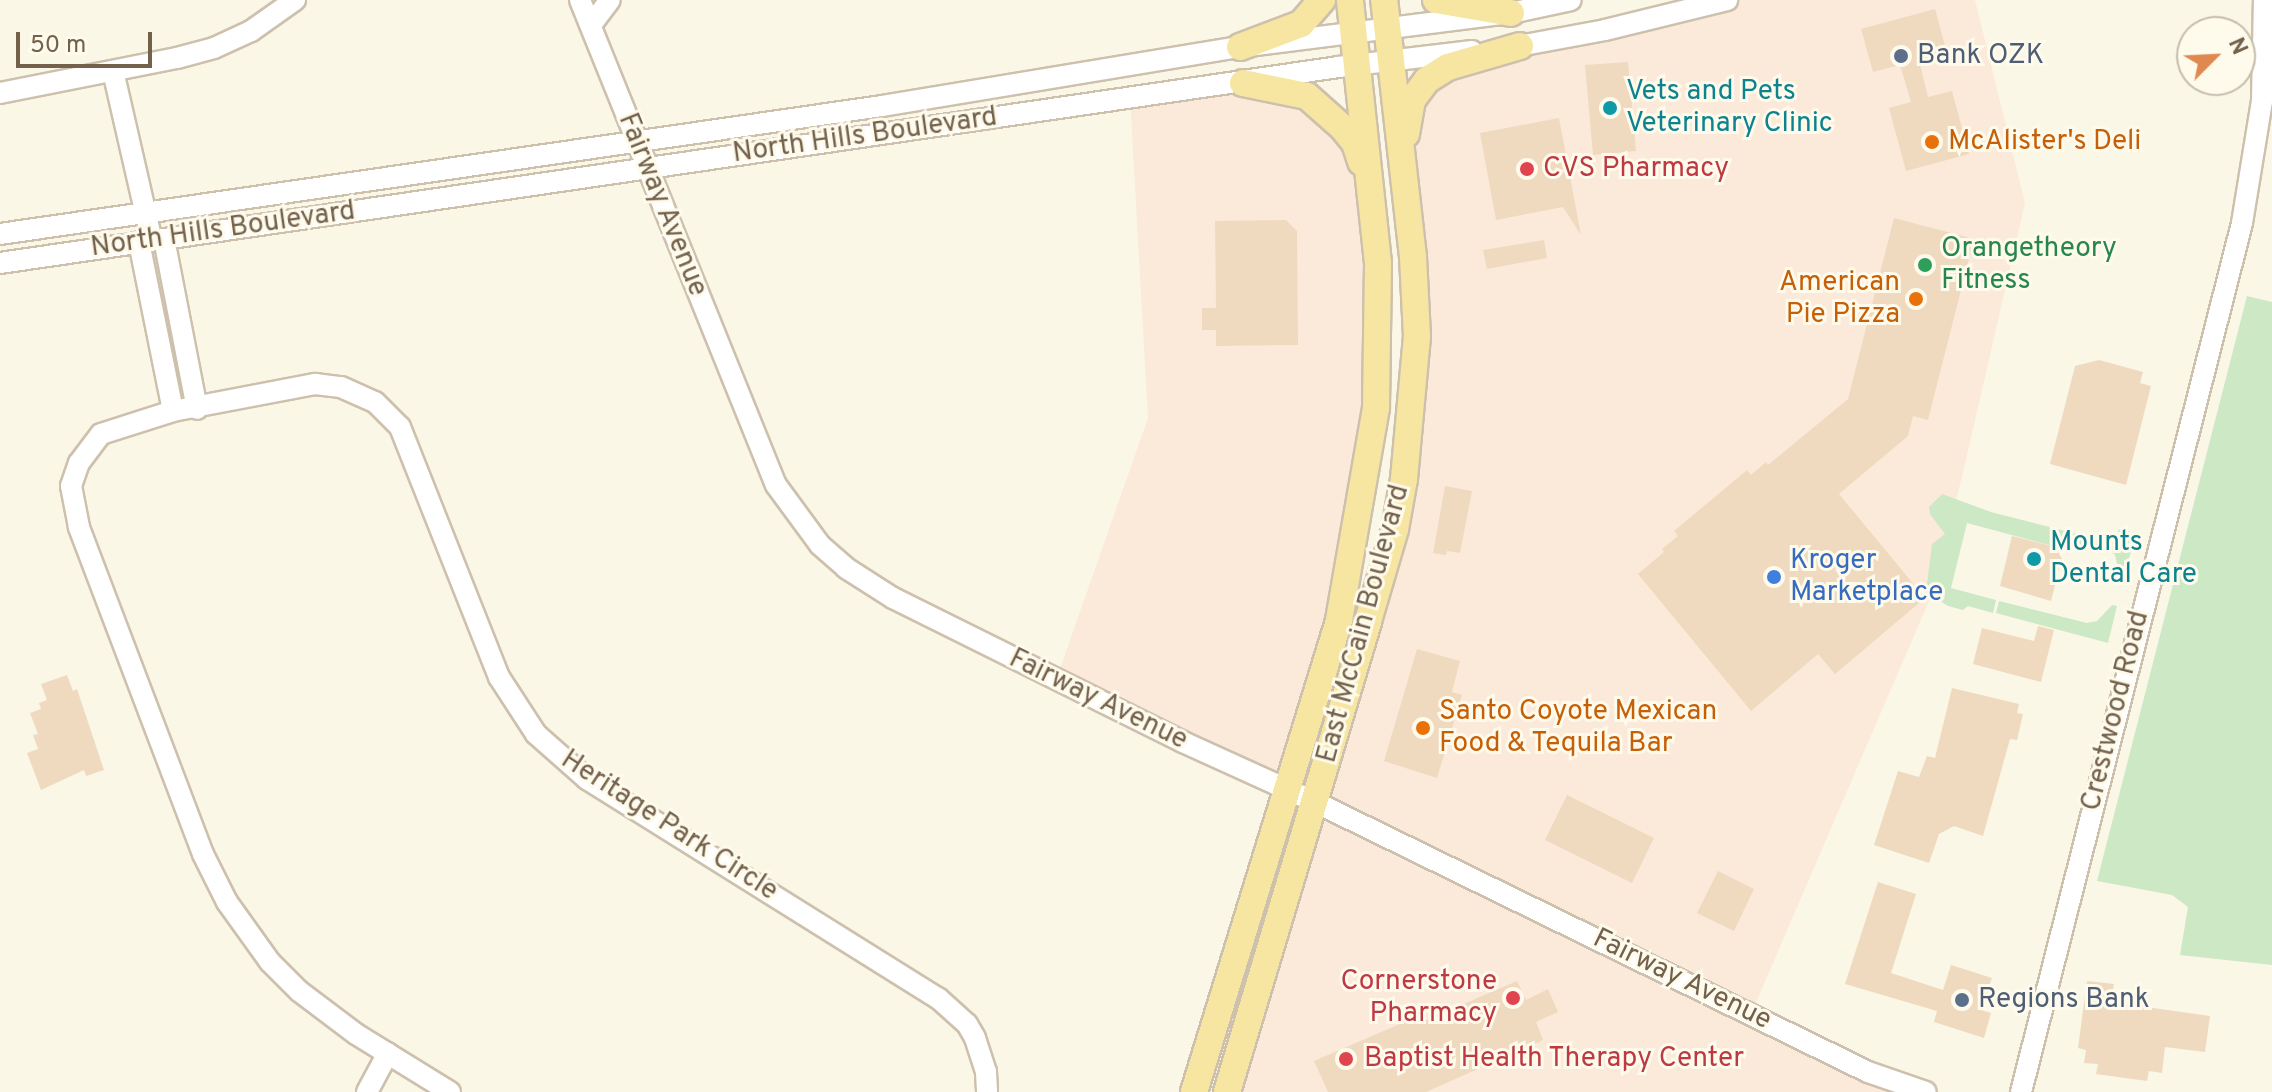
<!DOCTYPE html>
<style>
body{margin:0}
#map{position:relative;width:2272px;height:1092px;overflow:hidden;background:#fbf7e6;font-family:Overpass,sans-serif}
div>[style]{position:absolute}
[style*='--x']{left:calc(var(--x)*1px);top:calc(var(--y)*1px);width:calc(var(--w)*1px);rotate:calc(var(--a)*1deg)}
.commercial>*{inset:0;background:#fbeada}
.green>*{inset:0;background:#cde8c5}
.building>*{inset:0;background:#efdabf}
.roads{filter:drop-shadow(2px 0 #cdc0ad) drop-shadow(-2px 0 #cdc0ad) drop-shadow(0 2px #cdc0ad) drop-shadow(0 -2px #cdc0ad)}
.minor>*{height:20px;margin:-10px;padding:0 10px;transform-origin:10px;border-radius:10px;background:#fff}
.major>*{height:26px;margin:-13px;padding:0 13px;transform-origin:13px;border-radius:13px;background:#f7e6a1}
.dots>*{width:22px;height:22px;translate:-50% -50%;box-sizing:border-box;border:4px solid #fefaec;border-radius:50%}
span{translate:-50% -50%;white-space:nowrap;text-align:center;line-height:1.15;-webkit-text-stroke:6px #fefaec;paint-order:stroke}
.service-label{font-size:28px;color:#4e5e75}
.left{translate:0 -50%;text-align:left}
.culture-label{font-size:28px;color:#0d838f}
.street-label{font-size:28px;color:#73614c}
.food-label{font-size:28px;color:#c56008}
.right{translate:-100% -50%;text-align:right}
.health-label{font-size:28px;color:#be3a42}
.leisure-label{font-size:28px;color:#27864d}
.shop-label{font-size:28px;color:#366cbe}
.north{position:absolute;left:2176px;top:16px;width:80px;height:80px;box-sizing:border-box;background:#fefaec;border:2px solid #c6bdac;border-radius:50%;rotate:66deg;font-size:22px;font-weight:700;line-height:32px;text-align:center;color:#73614c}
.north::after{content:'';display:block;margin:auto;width:28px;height:36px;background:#df8951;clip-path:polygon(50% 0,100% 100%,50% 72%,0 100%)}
.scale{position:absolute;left:16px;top:32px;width:136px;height:36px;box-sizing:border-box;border:4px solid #73614c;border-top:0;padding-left:10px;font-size:24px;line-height:28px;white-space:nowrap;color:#73614c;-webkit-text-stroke:6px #fefaec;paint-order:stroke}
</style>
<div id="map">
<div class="commercial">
<div style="clip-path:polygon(1706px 0,1975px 0,2025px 203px,1962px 477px,1929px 601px,1751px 1014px,1926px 1092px,1227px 1092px,1409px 432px,1412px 100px,1448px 67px)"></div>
<div style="clip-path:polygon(1230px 84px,1328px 112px,1355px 143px,1379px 308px,1376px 407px,1286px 789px,1056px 680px,1148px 418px,1130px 98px)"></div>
</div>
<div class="green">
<div style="clip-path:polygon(2247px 296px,2272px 302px,2272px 965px,2180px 955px,2188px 907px,2172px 895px,2097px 881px)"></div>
<div style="clip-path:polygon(1942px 494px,1991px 512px,2108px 542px,2113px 542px,2119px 529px,2135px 533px,2125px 577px,2119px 573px,2115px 555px,2106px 548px,2085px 543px,2064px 549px,1967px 523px,1951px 588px,1996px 600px,1993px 613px,1968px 606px,1963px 610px,1948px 606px,1926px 592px,1932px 544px,1945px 534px,1930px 514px,1929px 507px)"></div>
<div style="clip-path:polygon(1999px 601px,2087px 623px,2097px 621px,2112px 605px,2117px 606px,2108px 643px,1996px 613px)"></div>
</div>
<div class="building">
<div style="clip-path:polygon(1935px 9px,1947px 53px,1919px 60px,1928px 97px,1952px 91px,1969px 154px,1906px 171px,1889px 108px,1911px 102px,1900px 65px,1873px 72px,1861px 29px)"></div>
<div style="clip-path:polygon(1628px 62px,1636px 151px,1593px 155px,1585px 65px)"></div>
<div style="clip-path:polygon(1559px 118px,1581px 235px,1563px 207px,1496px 220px,1480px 133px)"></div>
<div style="clip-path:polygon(1894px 218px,1974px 239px,1928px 420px,1913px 416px,1908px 436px,1839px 494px,1925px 598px,1835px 674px,1818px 654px,1751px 711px,1638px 574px,1664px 552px,1662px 549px,1678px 536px,1674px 531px,1747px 470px,1751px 475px,1766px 462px,1768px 465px,1848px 399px)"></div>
<div style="clip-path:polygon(1286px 220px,1297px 231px,1298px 345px,1216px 346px,1216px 330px,1202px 330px,1202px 308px,1216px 308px,1215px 221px)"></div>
<div style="clip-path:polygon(1544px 240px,1547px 258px,1487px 269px,1483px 250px)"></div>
<div style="clip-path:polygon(2099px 360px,2143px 372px,2140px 383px,2151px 386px,2126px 485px,2050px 464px,2075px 366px)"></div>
<div style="clip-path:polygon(1445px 486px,1472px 491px,1460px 553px,1447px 551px,1446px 555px,1433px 553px)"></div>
<div style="clip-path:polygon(2012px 536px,2064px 549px,2051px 601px,2000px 586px)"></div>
<div style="clip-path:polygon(2038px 626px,2054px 630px,2041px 682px,1973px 664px,1982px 628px,2034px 641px)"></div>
<div style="clip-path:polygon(1417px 649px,1460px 661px,1452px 692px,1462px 695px,1437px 778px,1384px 761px)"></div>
<div style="clip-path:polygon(67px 675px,73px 691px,77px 689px,104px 770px,86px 776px,84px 770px,41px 790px,27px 753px,38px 749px,33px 735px,38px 734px,30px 713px,41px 709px,39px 703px,47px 700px,41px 684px)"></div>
<div style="clip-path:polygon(1952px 688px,2019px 704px,2017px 713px,2023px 714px,2017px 740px,2010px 739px,1983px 836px,1954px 826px,1939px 834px,1929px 863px,1874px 845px,1898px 771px,1919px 777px,1927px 756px,1935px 758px)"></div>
<div style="clip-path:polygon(1567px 795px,1654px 838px,1632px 883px,1545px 840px)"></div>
<div style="clip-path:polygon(1718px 871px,1754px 889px,1734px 931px,1697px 913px)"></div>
<div style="clip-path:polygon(1878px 882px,1916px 894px,1891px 973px,1943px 990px,1951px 965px,1992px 978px,1981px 1010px,1991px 1013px,1984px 1038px,1934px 1022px,1937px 1011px,1845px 984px)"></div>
<div style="clip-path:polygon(1517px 981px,1526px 1000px,1548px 989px,1558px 1012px,1536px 1022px,1543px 1040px,1426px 1092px,1328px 1092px,1314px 1061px,1416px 1017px,1419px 1023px)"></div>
<div style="clip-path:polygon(2087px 981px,2114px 984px,2111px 1002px,2210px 1016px,2205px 1052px,2165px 1047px,2162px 1073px,2149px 1071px,2147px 1081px,2096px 1074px,2098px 1064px,2084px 1063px,2086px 1050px,2078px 1048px)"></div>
</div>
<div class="roads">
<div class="minor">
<div style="--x:580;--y:0;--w:523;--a:68"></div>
<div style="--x:776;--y:485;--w:74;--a:53.7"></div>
<div style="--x:820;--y:545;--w:35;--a:41"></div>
<div style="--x:846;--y:568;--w:56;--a:32.6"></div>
<div style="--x:893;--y:598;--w:324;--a:26.4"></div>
<div style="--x:1183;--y:742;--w:145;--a:24.4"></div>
<div style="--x:1315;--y:802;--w:615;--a:26.02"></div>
<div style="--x:1868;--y:1072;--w:61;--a:19"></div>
<div style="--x:591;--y:25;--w:31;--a:-53"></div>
<div style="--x:1508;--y:48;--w:99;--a:-10.5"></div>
<div style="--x:1605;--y:30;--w:126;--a:-13.8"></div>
<div style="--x:113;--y:71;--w:174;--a:77.1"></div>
<div style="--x:0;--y:93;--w:180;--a:-11.2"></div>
<div style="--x:177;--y:58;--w:38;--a:-15"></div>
<div style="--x:214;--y:48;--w:41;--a:-24.7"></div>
<div style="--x:251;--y:31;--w:54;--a:-35.2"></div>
<div style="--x:0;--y:234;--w:891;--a:-8.26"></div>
<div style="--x:882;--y:106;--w:363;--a:-9.4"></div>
<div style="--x:1240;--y:47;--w:273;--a:-7.2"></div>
<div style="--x:1511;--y:13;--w:61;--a:-12.2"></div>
<div style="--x:164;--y:239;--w:173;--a:79"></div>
<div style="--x:139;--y:242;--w:172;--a:78.6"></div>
<div style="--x:0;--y:263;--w:1352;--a:-8.33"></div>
<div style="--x:1338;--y:67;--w:135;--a:-6.8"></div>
<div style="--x:367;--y:1092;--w:44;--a:-61.7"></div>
<div style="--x:450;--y:1092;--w:110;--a:-148.3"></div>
<div style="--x:356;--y:1034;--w:71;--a:-143"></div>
<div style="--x:299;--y:991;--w:41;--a:-135"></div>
<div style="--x:270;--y:962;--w:74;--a:-125.6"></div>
<div style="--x:227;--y:902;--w:54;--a:-116.6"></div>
<div style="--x:203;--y:854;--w:350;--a:-110.8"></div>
<div style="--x:79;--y:527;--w:42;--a:-101"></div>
<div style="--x:71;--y:486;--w:24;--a:-71"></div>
<div style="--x:79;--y:463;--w:36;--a:-53"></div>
<div style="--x:101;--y:434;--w:76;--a:-17.7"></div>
<div style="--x:173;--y:411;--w:145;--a:-10.8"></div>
<div style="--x:315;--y:384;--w:26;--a:7"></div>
<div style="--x:341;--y:387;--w:37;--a:24"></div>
<div style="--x:375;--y:402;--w:35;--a:45"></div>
<div style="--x:400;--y:427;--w:269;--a:68.4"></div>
<div style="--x:499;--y:677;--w:68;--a:57"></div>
<div style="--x:536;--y:734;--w:68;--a:41.4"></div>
<div style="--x:587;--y:779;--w:414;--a:32"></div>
<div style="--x:938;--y:998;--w:39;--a:42"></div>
<div style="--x:967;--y:1024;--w:16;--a:60"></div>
<div style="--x:975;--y:1038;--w:36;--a:72"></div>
<div style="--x:986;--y:1072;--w:20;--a:87"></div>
<div style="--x:2021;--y:1092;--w:897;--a:-75.73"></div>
<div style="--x:2242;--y:223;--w:124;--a:-80.7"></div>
<div style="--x:2262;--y:101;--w:101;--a:-88.9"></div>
</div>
<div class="major">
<div style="--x:1436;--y:0;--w:76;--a:9.8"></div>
<div style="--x:1240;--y:47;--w:65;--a:-20.7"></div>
<div style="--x:1301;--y:24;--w:32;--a:-49"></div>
<div style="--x:1243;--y:83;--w:65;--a:11.5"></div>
<div style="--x:1307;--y:96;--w:48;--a:41.6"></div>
<div style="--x:1343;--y:128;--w:19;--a:51"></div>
<div style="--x:1355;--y:143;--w:20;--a:72"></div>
<div style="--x:1406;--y:134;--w:35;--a:-80"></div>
<div style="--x:1412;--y:100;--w:25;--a:-53"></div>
<div style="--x:1427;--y:80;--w:25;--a:-32"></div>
<div style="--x:1448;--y:67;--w:75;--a:-16.3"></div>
<div style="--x:1194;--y:1092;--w:494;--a:-72.9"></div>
<div style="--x:1339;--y:620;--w:216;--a:-80.1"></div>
<div style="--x:1376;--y:407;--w:144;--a:-89.2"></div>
<div style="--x:1378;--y:263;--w:264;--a:-96.1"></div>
<div style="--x:1227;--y:1092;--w:492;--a:-73.3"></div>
<div style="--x:1368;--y:621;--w:96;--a:-73.6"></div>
<div style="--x:1395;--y:529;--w:51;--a:-79.8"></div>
<div style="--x:1404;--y:479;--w:144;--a:-84.8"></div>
<div style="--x:1417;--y:336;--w:79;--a:-92.9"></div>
<div style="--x:1413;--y:257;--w:259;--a:-96.4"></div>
</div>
</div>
<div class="dots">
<div style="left:1901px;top:56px;background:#5c6f8a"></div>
<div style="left:1610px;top:108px;background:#0f9aa8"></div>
<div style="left:1932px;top:142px;background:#e8710a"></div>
<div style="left:1527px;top:169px;background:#e0444e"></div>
<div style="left:1925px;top:265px;background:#2e9e5b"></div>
<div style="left:1916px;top:299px;background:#e8710a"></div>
<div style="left:2034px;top:559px;background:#0f9aa8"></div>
<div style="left:1774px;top:577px;background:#3f7fe0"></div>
<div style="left:1423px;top:728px;background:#e8710a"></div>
<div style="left:1513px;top:998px;background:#e0444e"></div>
<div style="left:1962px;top:1000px;background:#5c6f8a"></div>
<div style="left:1346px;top:1059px;background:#e0444e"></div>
</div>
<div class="service-label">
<span class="left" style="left:1917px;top:56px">Bank OZK</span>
<span class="left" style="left:1978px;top:1000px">Regions Bank</span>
</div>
<div class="culture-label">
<span class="left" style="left:1626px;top:108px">Vets and Pets<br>Veterinary Clinic</span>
<span class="left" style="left:2050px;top:559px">Mounts<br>Dental Care</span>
</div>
<div class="street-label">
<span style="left:865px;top:136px;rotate:-8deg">North Hills Boulevard</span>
<span style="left:662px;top:205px;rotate:68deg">Fairway Avenue</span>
<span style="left:223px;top:230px;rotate:-8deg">North Hills Boulevard</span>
<span style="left:1364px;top:624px;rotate:-75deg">East McCain Boulevard</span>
<span style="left:1098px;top:700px;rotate:26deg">Fairway Avenue</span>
<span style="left:2116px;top:711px;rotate:-76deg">Crestwood Road</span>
<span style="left:669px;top:826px;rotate:33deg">Heritage Park Circle</span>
<span style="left:1682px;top:980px;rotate:26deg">Fairway Avenue</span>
</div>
<div class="food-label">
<span class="left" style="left:1948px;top:142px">McAlister's Deli</span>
<span class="right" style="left:1900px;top:299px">American<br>Pie Pizza</span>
<span class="left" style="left:1439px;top:728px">Santo Coyote Mexican<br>Food &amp; Tequila Bar</span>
</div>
<div class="health-label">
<span class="left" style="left:1543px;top:169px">CVS Pharmacy</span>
<span class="right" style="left:1497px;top:998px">Cornerstone<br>Pharmacy</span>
<span class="left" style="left:1364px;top:1059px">Baptist Health Therapy Center</span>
</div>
<div class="leisure-label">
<span class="left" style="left:1941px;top:265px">Orangetheory<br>Fitness</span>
</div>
<div class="shop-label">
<span class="left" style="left:1790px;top:577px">Kroger<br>Marketplace</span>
</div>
<div class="north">N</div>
<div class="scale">50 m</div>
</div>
